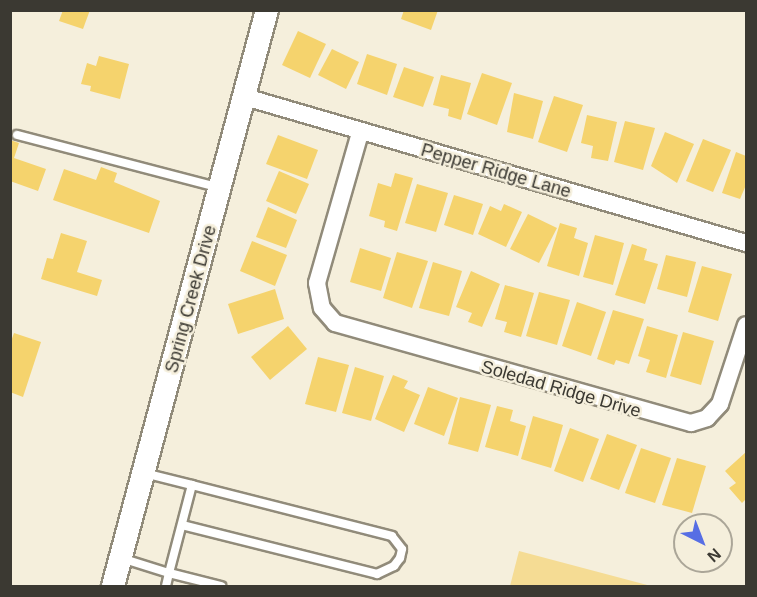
<!DOCTYPE html>
<style>
body{margin:0}
#map{position:relative;width:757px;height:597px;overflow:hidden;background:#f5efdc;font-family:Helvetica,sans-serif}
div>[style]{position:absolute}
[style*='--x']{left:calc(var(--x)*1px);top:calc(var(--y)*1px);width:calc(var(--w)*1px);rotate:calc(var(--a)*1deg)}
.green>*{inset:0;background:#f5dc94}
.building>*{inset:0;background:#f5d36d}
.roads{filter:drop-shadow(2px 0 #918b7a) drop-shadow(-2px 0 #918b7a) drop-shadow(0 2px #918b7a) drop-shadow(0 -2px #918b7a)}
.lane>*{height:8px;margin:-4px;padding:0 4px;transform-origin:4px;border-radius:4px;background:#fff}
.street>*{height:16px;margin:-8px;padding:0 8px;transform-origin:8px;border-radius:8px;background:#fff}
.secondary>*{height:22px;margin:-11px;padding:0 11px;transform-origin:11px;border-radius:11px;background:#fff}
span{translate:-50% -50%;white-space:nowrap;text-align:center;line-height:1.15;-webkit-text-stroke:5px #f5efdc;paint-order:stroke}
.street-label{font-size:18px;color:#3b3932}
.frame{position:absolute;inset:0;border:12px solid #3b3932;pointer-events:none}
.north{position:absolute;left:673px;top:513px;width:60px;height:60px;box-sizing:border-box;background:#f5efdc;border:2px solid #aba698;border-radius:50%;rotate:138deg;font-size:16px;font-weight:700;line-height:24px;text-align:center;color:#3b3932}
.north::after{content:'';display:block;margin:auto;width:21px;height:27px;background:#576ee4;clip-path:polygon(50% 0,100% 100%,50% 72%,0 100%)}
</style>
<div id="map">
<div class="green">
<div style="clip-path:polygon(519px 551px,651px 586px,510px 586px)"></div>
</div>
<div class="building">
<div style="clip-path:polygon(63px 10px,90px 10px,83px 29px,59px 21px)"></div>
<div style="clip-path:polygon(404px 10px,438px 10px,431px 30px,401px 19px)"></div>
<div style="clip-path:polygon(298px 31px,326px 44px,310px 78px,282px 65px)"></div>
<div style="clip-path:polygon(332px 49px,359px 62px,346px 89px,318px 75px)"></div>
<div style="clip-path:polygon(367px 54px,397px 64px,387px 95px,357px 84px)"></div>
<div style="clip-path:polygon(99px 56px,129px 64px,120px 99px,90px 91px,91px 86px,81px 84px,87px 63px,96px 66px)"></div>
<div style="clip-path:polygon(404px 67px,434px 77px,423px 107px,393px 97px)"></div>
<div style="clip-path:polygon(482px 73px,512px 83px,497px 125px,467px 114px)"></div>
<div style="clip-path:polygon(441px 75px,471px 83px,461px 120px,448px 116px,449px 109px,433px 105px)"></div>
<div style="clip-path:polygon(514px 93px,543px 101px,533px 139px,507px 132px)"></div>
<div style="clip-path:polygon(554px 96px,583px 105px,567px 152px,538px 142px)"></div>
<div style="clip-path:polygon(587px 115px,617px 122px,608px 161px,591px 158px,593px 146px,581px 143px)"></div>
<div style="clip-path:polygon(625px 121px,655px 128px,643px 170px,614px 162px)"></div>
<div style="clip-path:polygon(665px 132px,694px 144px,677px 183px,651px 166px)"></div>
<div style="clip-path:polygon(278px 135px,318px 150px,307px 179px,266px 164px)"></div>
<div style="clip-path:polygon(703px 139px,731px 150px,713px 192px,686px 181px)"></div>
<div style="clip-path:polygon(10px 140px,19px 143px,14px 158px,46px 169px,38px 191px,10px 181px)"></div>
<div style="clip-path:polygon(736px 152px,746px 156px,746px 185px,740px 199px,722px 193px)"></div>
<div style="clip-path:polygon(101px 167px,117px 173px,114px 182px,160px 201px,149px 233px,53px 200px,64px 169px,96px 180px)"></div>
<div style="clip-path:polygon(279px 171px,309px 184px,296px 214px,266px 201px)"></div>
<div style="clip-path:polygon(395px 173px,413px 178px,397px 231px,384px 227px,385px 221px,369px 216px,378px 183px,391px 187px)"></div>
<div style="clip-path:polygon(417px 184px,448px 193px,436px 232px,405px 223px)"></div>
<div style="clip-path:polygon(454px 195px,483px 204px,473px 235px,444px 225px)"></div>
<div style="clip-path:polygon(504px 204px,522px 212px,506px 247px,478px 234px,490px 206px,501px 211px)"></div>
<div style="clip-path:polygon(268px 207px,297px 220px,286px 248px,256px 237px)"></div>
<div style="clip-path:polygon(528px 214px,557px 228px,539px 263px,510px 249px)"></div>
<div style="clip-path:polygon(560px 223px,577px 228px,574px 238px,588px 243px,579px 276px,547px 266px)"></div>
<div style="clip-path:polygon(61px 233px,87px 241px,77px 272px,102px 280px,97px 296px,41px 279px,47px 258px,53px 259px)"></div>
<div style="clip-path:polygon(595px 235px,624px 243px,613px 285px,583px 277px)"></div>
<div style="clip-path:polygon(252px 241px,287px 255px,275px 286px,240px 271px)"></div>
<div style="clip-path:polygon(632px 244px,647px 249px,644px 260px,658px 264px,645px 304px,615px 295px)"></div>
<div style="clip-path:polygon(360px 248px,391px 258px,381px 291px,350px 282px)"></div>
<div style="clip-path:polygon(397px 252px,428px 261px,412px 308px,383px 298px)"></div>
<div style="clip-path:polygon(666px 255px,696px 262px,687px 297px,657px 289px)"></div>
<div style="clip-path:polygon(433px 262px,462px 271px,449px 316px,419px 308px)"></div>
<div style="clip-path:polygon(702px 266px,732px 274px,718px 321px,688px 312px)"></div>
<div style="clip-path:polygon(471px 271px,500px 284px,482px 327px,468px 322px,472px 313px,456px 307px)"></div>
<div style="clip-path:polygon(505px 285px,534px 293px,521px 337px,504px 332px,507px 322px,495px 319px)"></div>
<div style="clip-path:polygon(275px 289px,284px 319px,238px 334px,228px 304px)"></div>
<div style="clip-path:polygon(539px 292px,570px 300px,557px 345px,526px 336px)"></div>
<div style="clip-path:polygon(577px 302px,606px 312px,591px 356px,562px 346px)"></div>
<div style="clip-path:polygon(613px 310px,644px 319px,629px 364px,616px 360px,614px 365px,597px 359px)"></div>
<div style="clip-path:polygon(288px 326px,307px 349px,270px 380px,251px 357px)"></div>
<div style="clip-path:polygon(647px 326px,678px 335px,666px 378px,646px 372px,650px 360px,638px 356px)"></div>
<div style="clip-path:polygon(683px 332px,714px 341px,701px 385px,670px 376px)"></div>
<div style="clip-path:polygon(14px 333px,41px 342px,23px 397px,10px 392px,10px 344px)"></div>
<div style="clip-path:polygon(318px 357px,349px 365px,336px 412px,305px 404px)"></div>
<div style="clip-path:polygon(355px 367px,384px 376px,371px 421px,342px 413px)"></div>
<div style="clip-path:polygon(393px 375px,408px 381px,404px 388px,420px 395px,404px 432px,375px 419px)"></div>
<div style="clip-path:polygon(428px 387px,458px 398px,444px 436px,414px 424px)"></div>
<div style="clip-path:polygon(460px 397px,491px 405px,478px 452px,448px 444px)"></div>
<div style="clip-path:polygon(497px 406px,513px 410px,510px 421px,526px 426px,518px 456px,485px 447px)"></div>
<div style="clip-path:polygon(533px 416px,563px 425px,551px 468px,521px 459px)"></div>
<div style="clip-path:polygon(570px 428px,599px 439px,583px 482px,554px 471px)"></div>
<div style="clip-path:polygon(607px 434px,637px 445px,619px 490px,590px 479px)"></div>
<div style="clip-path:polygon(641px 448px,671px 458px,655px 503px,625px 493px)"></div>
<div style="clip-path:polygon(746px 452px,746px 499px,742px 503px,729px 488px,736px 483px,725px 471px)"></div>
<div style="clip-path:polygon(677px 458px,706px 466px,692px 513px,662px 505px)"></div>
</div>
<div class="roads">
<div class="lane">
<div style="--x:17;--y:135;--w:207;--a:14.6"></div>
<div style="--x:182;--y:525;--w:201;--a:14.1"></div>
<div style="--x:377;--y:574;--w:19;--a:-25"></div>
<div style="--x:394;--y:566;--w:10;--a:-53"></div>
<div style="--x:400;--y:558;--w:9;--a:-77"></div>
<div style="--x:402;--y:549;--w:16;--a:-128"></div>
<div style="--x:392;--y:536;--w:206;--a:-165.7"></div>
<div style="--x:121;--y:558;--w:50;--a:17.4"></div>
<div style="--x:169;--y:573;--w:91;--a:-75.4"></div>
<div style="--x:192;--y:485;--w:49;--a:-166"></div>
<div style="--x:166;--y:586;--w:13;--a:-77"></div>
<div style="--x:169;--y:573;--w:54;--a:14"></div>
</div>
<div class="street">
<div style="--x:245;--y:97;--w:522;--a:16.25"></div>
<div style="--x:360;--y:133;--w:156;--a:106"></div>
<div style="--x:317;--y:283;--w:25;--a:79"></div>
<div style="--x:322;--y:308;--w:20;--a:49"></div>
<div style="--x:335;--y:323;--w:370;--a:15.7"></div>
<div style="--x:691;--y:423;--w:17;--a:-17"></div>
<div style="--x:707;--y:418;--w:19;--a:-47"></div>
<div style="--x:720;--y:404;--w:83;--a:-71.8"></div>
</div>
<div class="secondary">
<div style="--x:113;--y:586;--w:596;--a:-75.03"></div>
</div>
</div>
<div class="street-label">
<span style="left:496px;top:171px;rotate:16deg">Pepper Ridge Lane</span>
<span style="left:191px;top:299px;rotate:-75deg">Spring Creek Drive</span>
<span style="left:561px;top:389px;rotate:16deg">Soledad Ridge Drive</span>
</div>
<div class="frame"></div>
<div class="north">N</div>
</div>
